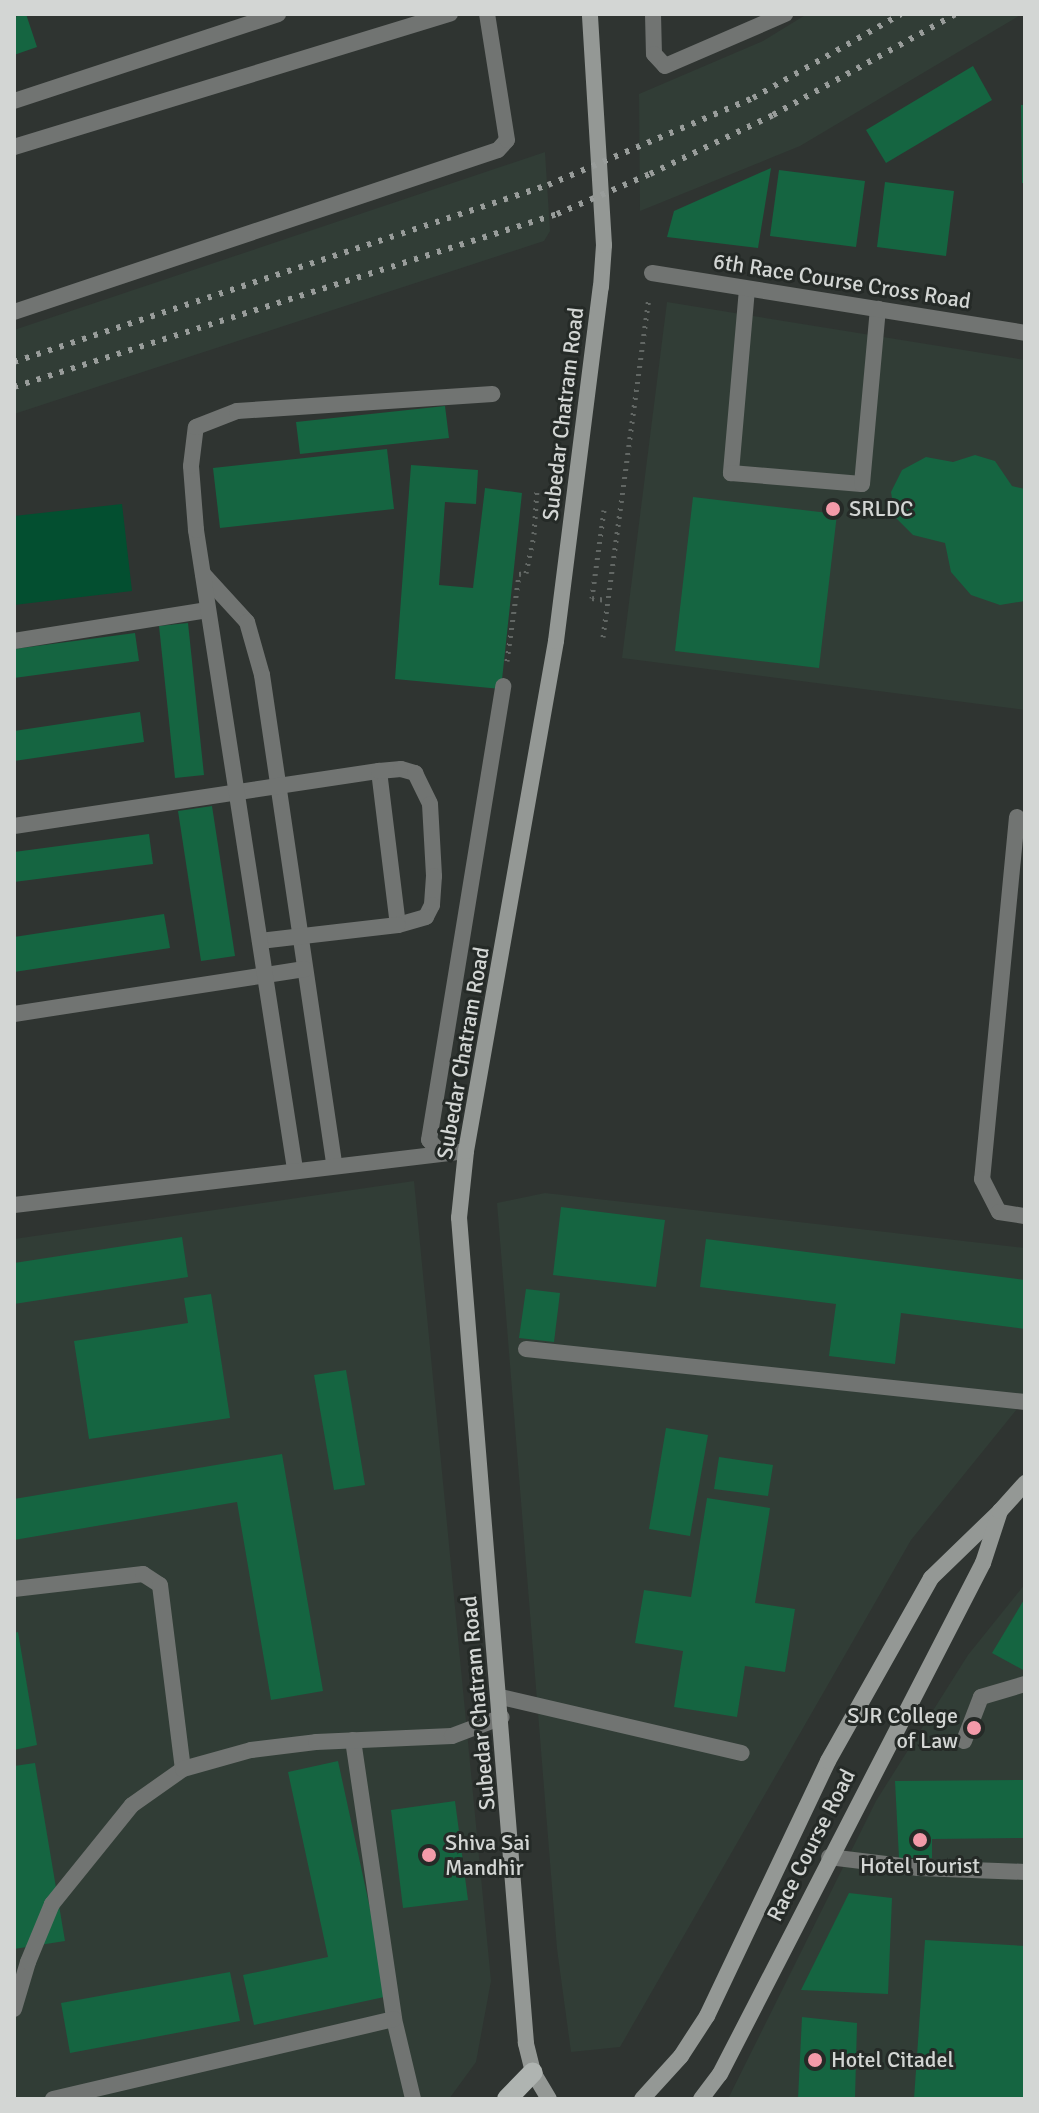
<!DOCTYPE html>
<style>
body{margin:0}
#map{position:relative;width:1039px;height:2113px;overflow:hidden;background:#2f3431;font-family:Signika,sans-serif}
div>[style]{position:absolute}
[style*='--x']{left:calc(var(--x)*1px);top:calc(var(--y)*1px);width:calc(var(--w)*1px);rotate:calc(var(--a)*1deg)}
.built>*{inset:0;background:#313d36}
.green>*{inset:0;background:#034f30}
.building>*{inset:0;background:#156541}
.path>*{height:5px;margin-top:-2.5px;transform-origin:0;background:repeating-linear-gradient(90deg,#626764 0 2px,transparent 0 8px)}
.service>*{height:16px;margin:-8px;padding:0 8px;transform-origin:8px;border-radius:8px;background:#717472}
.minor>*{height:16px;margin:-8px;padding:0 8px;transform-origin:8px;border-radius:8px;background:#717472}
.secondary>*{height:16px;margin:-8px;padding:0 8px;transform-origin:8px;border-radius:8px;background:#949895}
.primary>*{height:20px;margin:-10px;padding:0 10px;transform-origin:10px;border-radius:10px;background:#afb4b1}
.rail>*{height:6px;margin-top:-3px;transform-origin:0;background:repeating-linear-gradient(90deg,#999d9b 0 4px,transparent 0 12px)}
.dots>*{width:22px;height:22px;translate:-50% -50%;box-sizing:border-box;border:4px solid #252a27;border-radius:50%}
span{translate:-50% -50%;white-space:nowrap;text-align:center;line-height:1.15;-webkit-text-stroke:6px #252a27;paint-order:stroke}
.street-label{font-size:22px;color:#d3d6d4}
.poi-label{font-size:22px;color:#d3d6d4}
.left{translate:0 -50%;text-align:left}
.right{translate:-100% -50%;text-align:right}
.frame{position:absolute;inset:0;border:16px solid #d3d6d4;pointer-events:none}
</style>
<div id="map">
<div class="built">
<div style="clip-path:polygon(807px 14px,1022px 14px,800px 146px,640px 211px,639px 94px,763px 41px)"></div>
<div style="clip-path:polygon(545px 152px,550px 231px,544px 241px,14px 414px,14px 330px)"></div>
<div style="clip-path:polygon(667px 302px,1025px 360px,1025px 710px,622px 658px)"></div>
<div style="clip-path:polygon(414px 1181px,491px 1981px,476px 2062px,449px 2099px,14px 2099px,14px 1239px)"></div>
<div style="clip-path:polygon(545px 1193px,1025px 1248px,1025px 1399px,911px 1540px,620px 2047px,571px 2052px,557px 1949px,497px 1203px)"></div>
<div style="clip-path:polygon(1025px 1584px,1025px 2099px,728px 2099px,876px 1801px,968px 1655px)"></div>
</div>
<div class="green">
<div style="clip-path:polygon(122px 504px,132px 591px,14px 605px,14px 516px)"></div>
</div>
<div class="building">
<div style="clip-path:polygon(26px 14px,37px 47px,14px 55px,14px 17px)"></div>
<div style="clip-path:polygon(973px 66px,992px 100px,886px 163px,866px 130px)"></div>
<div style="clip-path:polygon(1021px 105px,1025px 105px,1025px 183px,1022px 183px)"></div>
<div style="clip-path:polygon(771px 168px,758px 248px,667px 237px,674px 211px)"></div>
<div style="clip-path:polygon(779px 170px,865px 181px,856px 247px,770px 236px)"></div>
<div style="clip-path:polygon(885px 182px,954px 191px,946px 256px,877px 247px)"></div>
<div style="clip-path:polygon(445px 406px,449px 438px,300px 454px,296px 422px)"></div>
<div style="clip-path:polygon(387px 449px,394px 509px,220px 528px,213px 468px)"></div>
<div style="clip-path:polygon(975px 455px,995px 461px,1012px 486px,1025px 489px,1025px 601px,1000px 605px,971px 595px,951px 572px,945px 543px,913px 535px,895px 517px,891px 492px,902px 470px,926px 457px,953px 462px)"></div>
<div style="clip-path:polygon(411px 465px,478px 470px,476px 504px,445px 502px,439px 585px,473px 588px,485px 488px,522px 493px,501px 689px,395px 679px)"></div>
<div style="clip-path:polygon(693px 497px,837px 514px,819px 668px,675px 651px)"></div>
<div style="clip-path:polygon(188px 623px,204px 775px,175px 778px,159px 626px)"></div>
<div style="clip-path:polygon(135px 633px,139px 661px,14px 678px,14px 649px)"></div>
<div style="clip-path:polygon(140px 712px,144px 742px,14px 761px,14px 731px)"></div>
<div style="clip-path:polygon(212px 806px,235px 956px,201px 961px,178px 811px)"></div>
<div style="clip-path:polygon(149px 834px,153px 864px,14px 882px,14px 852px)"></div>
<div style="clip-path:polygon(164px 914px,170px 948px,14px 972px,14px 937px)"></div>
<div style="clip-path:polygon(561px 1207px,665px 1220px,656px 1287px,553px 1275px)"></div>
<div style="clip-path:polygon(182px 1237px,188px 1277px,14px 1304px,14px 1263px)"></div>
<div style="clip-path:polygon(706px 1239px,1025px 1280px,1025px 1329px,901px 1313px,895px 1364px,829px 1356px,836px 1304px,700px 1287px)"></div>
<div style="clip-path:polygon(526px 1289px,560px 1293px,554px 1342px,519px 1338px)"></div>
<div style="clip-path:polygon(211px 1294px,230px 1418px,89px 1439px,74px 1341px,188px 1323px,184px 1298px)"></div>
<div style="clip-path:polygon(346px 1370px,365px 1485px,334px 1490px,314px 1375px)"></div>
<div style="clip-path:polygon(666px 1428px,708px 1435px,690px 1536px,649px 1529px)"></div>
<div style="clip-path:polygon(282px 1454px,323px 1691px,271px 1700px,237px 1502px,14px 1540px,14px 1499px)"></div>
<div style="clip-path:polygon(719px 1457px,773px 1465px,768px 1496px,714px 1489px)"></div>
<div style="clip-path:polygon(707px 1498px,770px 1508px,755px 1603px,795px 1609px,785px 1672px,745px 1666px,737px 1717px,674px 1707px,683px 1651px,635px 1643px,644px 1590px,691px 1597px)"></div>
<div style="clip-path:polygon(1025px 1598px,1025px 1671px,992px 1653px)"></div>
<div style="clip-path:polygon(18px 1632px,37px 1745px,14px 1750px,14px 1633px)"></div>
<div style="clip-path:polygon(338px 1761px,389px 1996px,254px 2025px,243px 1975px,328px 1957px,288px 1772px)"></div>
<div style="clip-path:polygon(35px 1763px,65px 1941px,14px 1949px,14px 1766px)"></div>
<div style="clip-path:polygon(1025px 1780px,1025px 1838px,932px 1839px,932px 1858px,899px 1858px,895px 1781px)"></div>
<div style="clip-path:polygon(455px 1801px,468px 1900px,403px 1908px,391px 1810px)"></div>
<div style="clip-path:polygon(849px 1893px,892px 1898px,888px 1994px,801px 1990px)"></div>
<div style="clip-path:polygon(925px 1940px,1025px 1946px,1025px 2099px,914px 2099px)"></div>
<div style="clip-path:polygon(230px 1972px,240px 2021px,70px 2053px,61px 2003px)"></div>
<div style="clip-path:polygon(802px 2017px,857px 2023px,855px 2099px,798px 2099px)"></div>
</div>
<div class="path">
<div style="--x:604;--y:510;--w:89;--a:97.8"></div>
<div style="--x:592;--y:598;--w:14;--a:8"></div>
<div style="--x:603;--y:637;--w:342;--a:-82.3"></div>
<div style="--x:507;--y:661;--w:88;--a:-82.1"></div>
<div style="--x:519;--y:574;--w:7;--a:-8"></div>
<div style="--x:526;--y:573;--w:40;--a:-78"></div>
<div style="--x:534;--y:534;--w:44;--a:-86.1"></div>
</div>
<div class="service">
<div style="--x:747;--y:289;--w:185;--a:95"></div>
<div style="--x:731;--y:473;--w:131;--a:4.8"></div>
<div style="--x:862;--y:484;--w:176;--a:-84.8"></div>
<div style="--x:203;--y:574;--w:65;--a:47.5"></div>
<div style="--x:247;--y:622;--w:55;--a:74.2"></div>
<div style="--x:262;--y:675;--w:494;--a:81.6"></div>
<div style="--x:14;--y:641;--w:196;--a:-9.1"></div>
<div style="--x:379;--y:771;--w:155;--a:83"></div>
<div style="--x:1017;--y:817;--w:364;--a:95.5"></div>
<div style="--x:982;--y:1179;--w:37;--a:63"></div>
<div style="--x:999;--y:1212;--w:26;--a:9"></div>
<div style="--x:14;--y:826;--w:369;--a:-8.6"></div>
<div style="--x:379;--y:771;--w:22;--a:-5"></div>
<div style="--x:401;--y:769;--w:15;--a:16"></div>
<div style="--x:415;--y:773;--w:34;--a:64"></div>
<div style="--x:430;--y:804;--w:72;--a:86.8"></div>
<div style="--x:434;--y:876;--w:29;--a:94"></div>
<div style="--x:432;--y:905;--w:13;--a:117"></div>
<div style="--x:426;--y:917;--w:29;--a:164"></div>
<div style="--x:398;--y:925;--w:139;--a:173.4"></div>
<div style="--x:14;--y:1014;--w:294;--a:-8.8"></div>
<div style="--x:440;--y:1153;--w:17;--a:-130"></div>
<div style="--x:429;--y:1140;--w:460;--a:-80.7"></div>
<div style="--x:295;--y:1169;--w:647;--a:-98.81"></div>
<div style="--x:196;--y:530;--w:64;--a:-94.5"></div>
<div style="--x:191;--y:466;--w:39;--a:-83"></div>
<div style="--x:196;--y:427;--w:44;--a:-21.3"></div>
<div style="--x:237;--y:411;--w:256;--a:-3.8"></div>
<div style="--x:14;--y:1205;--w:455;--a:-6.8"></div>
<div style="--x:526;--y:1349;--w:502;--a:6.06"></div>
<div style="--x:14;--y:1589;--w:130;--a:-6.6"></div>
<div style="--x:143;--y:1574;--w:20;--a:33"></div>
<div style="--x:160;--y:1585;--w:185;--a:82.9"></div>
<div style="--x:353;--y:1740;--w:282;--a:81.6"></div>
<div style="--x:394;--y:2019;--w:82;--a:76.6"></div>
<div style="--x:964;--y:1741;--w:47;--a:-68.9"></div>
<div style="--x:981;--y:1697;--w:46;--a:-16.5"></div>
<div style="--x:829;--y:1857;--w:90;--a:7"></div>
<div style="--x:918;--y:1868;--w:107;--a:2.1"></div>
<div style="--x:14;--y:2009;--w:49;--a:-73.4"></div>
<div style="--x:28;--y:1962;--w:63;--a:-67.5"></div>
<div style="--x:52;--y:1904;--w:127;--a:-51.1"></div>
<div style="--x:132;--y:1805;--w:62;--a:-35.2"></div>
<div style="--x:183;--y:1769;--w:71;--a:-15.6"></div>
<div style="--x:251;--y:1750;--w:65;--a:-7"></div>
<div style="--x:316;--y:1742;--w:136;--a:-2.5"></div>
<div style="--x:452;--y:1736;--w:53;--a:-20.8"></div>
<div style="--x:53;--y:2099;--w:350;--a:-13.2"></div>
</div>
<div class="minor">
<div style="--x:653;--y:14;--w:40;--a:88.6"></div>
<div style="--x:654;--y:54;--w:16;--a:47"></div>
<div style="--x:665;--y:66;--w:131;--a:-23.4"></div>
<div style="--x:14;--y:101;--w:278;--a:-18.2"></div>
<div style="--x:14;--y:147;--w:456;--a:-17"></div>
<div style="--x:652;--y:273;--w:378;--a:9.1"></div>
<div style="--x:14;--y:312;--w:510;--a:-18.51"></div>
<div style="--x:498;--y:150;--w:13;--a:-48"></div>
<div style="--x:507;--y:140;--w:128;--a:-99"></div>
<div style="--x:501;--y:1697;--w:247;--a:13.1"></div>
</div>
<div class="secondary">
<div style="--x:549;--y:2099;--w:31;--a:-121"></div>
<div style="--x:533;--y:2072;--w:30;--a:-104"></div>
<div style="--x:526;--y:2043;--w:828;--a:-94.64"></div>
<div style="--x:459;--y:1218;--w:67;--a:-84"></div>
<div style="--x:466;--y:1151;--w:518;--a:-79.99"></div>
<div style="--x:556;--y:641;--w:357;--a:-82.8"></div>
<div style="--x:601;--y:287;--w:42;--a:-85.9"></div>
<div style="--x:604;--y:245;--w:231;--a:-93.5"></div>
<div style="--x:642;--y:2099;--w:58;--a:-47.8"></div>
<div style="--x:681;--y:2056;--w:48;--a:-57"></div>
<div style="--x:707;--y:2016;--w:282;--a:-64.6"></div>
<div style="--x:828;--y:1761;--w:210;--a:-60.6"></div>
<div style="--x:931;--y:1578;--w:95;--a:-44.1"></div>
<div style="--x:701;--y:2099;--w:31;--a:-53"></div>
<div style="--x:720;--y:2074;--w:575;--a:-62.77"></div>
<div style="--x:983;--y:1563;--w:55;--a:-71.9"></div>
<div style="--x:1000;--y:1511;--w:38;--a:-48"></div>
</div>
<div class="primary">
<div style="--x:507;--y:2099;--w:37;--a:-46"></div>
</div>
<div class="rail">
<div style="--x:14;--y:362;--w:563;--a:-18.34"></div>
<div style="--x:548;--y:185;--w:223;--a:-23"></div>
<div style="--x:753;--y:98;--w:170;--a:-29.6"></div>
<div style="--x:14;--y:387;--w:570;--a:-17.67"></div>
<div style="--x:557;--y:214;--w:101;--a:-23.3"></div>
<div style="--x:650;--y:174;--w:136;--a:-25.6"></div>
<div style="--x:773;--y:115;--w:209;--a:-28.9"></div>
</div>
<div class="dots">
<div style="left:833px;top:509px;background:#f39aa9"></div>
<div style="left:974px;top:1728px;background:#f39aa9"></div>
<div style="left:920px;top:1840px;background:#f39aa9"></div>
<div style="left:429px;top:1855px;background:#f39aa9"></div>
<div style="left:815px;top:2060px;background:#f39aa9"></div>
</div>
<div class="street-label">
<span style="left:842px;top:281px;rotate:9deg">6th Race Course Cross Road</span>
<span style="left:563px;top:414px;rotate:-83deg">Subedar Chatram Road</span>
<span style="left:463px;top:1053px;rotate:-80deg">Subedar Chatram Road</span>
<span style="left:478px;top:1703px;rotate:-95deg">Subedar Chatram Road</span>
<span style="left:811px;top:1845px;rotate:-63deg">Race Course Road</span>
</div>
<div class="poi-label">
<span class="left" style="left:849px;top:509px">SRLDC</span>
<span class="right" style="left:958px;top:1728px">SJR College<br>of Law</span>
<span class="left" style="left:445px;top:1855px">Shiva Sai<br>Mandhir</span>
<span style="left:920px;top:1866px">Hotel Tourist</span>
<span class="left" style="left:831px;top:2060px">Hotel Citadel</span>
</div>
<div class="frame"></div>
</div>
